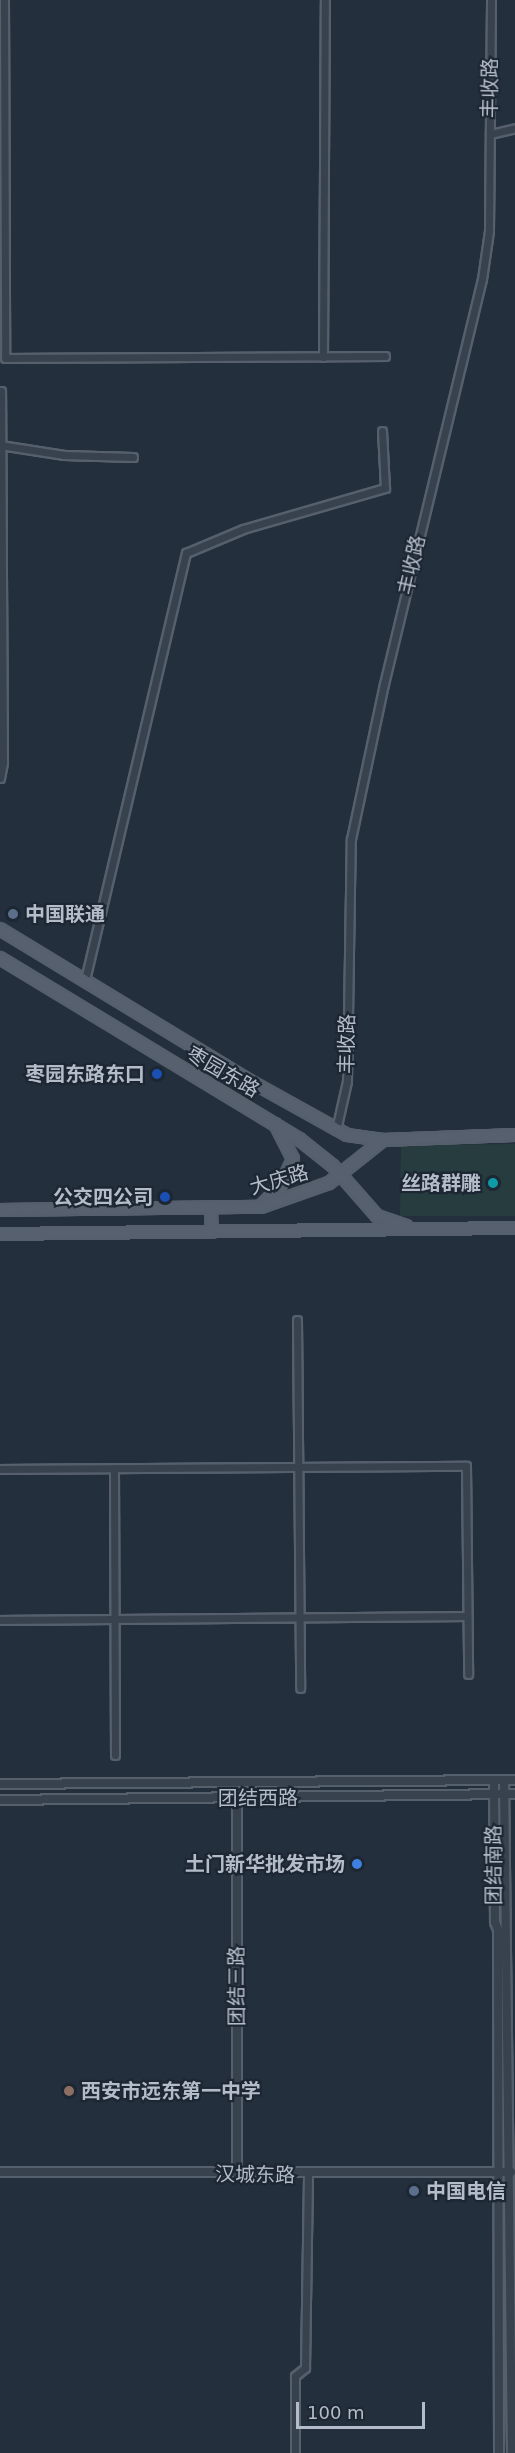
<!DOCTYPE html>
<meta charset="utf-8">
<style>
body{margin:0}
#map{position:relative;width:515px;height:2453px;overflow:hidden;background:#242f3e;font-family:"DejaVu Sans","Noto Sans SC",sans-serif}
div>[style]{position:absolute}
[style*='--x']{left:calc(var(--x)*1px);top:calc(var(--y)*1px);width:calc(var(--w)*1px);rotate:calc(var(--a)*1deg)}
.green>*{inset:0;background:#263c3f}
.roads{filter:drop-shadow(2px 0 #565f6c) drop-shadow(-2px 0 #565f6c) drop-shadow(0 2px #565f6c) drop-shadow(0 -2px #565f6c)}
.minor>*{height:7px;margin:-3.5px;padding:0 3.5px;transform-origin:3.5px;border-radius:3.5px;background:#38414e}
.tertiary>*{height:8px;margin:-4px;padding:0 4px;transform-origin:4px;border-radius:4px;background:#38414e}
.primary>*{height:10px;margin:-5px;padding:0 5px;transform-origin:5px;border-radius:5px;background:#56606e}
.dots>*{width:16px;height:16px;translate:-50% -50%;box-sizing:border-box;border:3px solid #1d2633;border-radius:50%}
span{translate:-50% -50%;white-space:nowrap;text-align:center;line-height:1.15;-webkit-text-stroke:4.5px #1d2633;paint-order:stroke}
.street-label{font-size:20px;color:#b4bcc9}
.poi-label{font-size:20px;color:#b4bcc9;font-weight:700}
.left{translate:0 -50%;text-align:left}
.right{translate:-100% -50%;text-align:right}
.scale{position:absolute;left:296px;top:2402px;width:129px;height:27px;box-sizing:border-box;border:3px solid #b4bcc9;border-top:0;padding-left:8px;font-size:18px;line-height:21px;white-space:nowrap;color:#b4bcc9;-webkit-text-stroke:4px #1d2633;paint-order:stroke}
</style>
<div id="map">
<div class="green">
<div style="clip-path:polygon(515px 1144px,515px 1216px,400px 1216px,401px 1145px)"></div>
</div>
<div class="roads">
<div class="minor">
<div style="--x:4;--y:0;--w:358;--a:89.8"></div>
<div style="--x:5;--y:358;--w:380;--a:-0.3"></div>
<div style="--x:490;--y:134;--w:26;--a:-13"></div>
<div style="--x:323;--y:357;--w:357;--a:-89.7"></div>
<div style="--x:0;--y:445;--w:65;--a:8.9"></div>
<div style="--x:64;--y:455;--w:69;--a:1.7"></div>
<div style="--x:0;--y:778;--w:16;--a:-79"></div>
<div style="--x:3;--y:762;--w:371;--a:-90.3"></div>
<div style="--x:85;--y:980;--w:439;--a:-76.7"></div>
<div style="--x:186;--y:553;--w:62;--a:-22.8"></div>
<div style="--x:243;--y:529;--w:148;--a:-16.1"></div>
<div style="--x:385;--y:488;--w:57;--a:-93"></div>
<div style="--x:336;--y:1130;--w:50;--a:-77.3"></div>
<div style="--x:347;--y:1081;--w:242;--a:-89.1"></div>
<div style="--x:351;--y:839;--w:158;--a:-78"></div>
<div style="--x:384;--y:684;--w:417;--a:-76.4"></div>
<div style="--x:482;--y:279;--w:49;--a:-81.7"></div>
<div style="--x:489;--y:231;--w:231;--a:-89.5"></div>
<div style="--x:297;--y:1320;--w:368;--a:89.5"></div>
<div style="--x:114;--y:1468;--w:287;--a:89.8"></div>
<div style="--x:0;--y:1469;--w:466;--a:-0.4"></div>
<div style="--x:466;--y:1466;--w:208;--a:89.4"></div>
<div style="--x:0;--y:1620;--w:467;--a:-0.5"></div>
<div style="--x:295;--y:2453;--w:77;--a:-90"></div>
<div style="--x:295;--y:2376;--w:13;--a:-39"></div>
<div style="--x:305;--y:2368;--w:193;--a:-89.1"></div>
</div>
<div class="tertiary">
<div style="--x:494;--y:1780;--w:142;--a:89.6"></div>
<div style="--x:495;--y:1922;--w:9;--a:69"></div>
<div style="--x:498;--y:1930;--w:523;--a:89.89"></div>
<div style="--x:504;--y:1780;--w:673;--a:89.32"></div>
<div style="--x:0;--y:1784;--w:515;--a:-0.45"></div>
<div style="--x:237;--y:1798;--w:376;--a:90"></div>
<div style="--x:0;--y:1800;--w:515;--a:-0.67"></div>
<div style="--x:0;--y:2172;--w:511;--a:0"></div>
</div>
<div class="primary">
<div style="--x:0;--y:929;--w:285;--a:31.3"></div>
<div style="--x:243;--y:1077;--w:119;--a:29.1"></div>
<div style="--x:347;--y:1135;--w:36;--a:8"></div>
<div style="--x:383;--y:1140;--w:132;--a:-2.2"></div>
<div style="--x:0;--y:958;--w:350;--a:31.2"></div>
<div style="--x:299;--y:1139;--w:43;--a:38.5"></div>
<div style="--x:333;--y:1166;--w:67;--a:48.7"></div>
<div style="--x:377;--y:1216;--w:31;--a:19"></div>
<div style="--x:262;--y:1205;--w:25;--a:-45"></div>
<div style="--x:280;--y:1187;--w:31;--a:-65"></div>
<div style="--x:293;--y:1159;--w:39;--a:-117"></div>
<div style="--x:211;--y:1209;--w:23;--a:88"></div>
<div style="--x:0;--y:1210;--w:261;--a:-0.7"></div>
<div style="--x:261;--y:1207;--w:72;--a:-19.4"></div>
<div style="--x:329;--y:1183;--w:69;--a:-38.5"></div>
<div style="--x:0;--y:1234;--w:515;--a:-0.67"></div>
</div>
</div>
<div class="dots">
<div style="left:13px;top:914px;background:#5c6f8a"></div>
<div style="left:157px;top:1074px;background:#1a4fb4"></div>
<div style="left:493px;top:1183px;background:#0f9aa8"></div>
<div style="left:165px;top:1197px;background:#1a4fb4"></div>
<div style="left:357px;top:1864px;background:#3f7fe0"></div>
<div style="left:69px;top:2091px;background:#8d6e63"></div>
<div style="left:414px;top:2191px;background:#5c6f8a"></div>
</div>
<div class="street-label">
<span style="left:490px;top:88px;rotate:-89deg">丰收路</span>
<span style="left:412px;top:565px;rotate:-77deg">丰收路</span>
<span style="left:347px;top:1044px;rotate:-89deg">丰收路</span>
<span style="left:223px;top:1072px;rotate:30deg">枣园东路</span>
<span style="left:279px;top:1180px;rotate:-16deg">大庆路</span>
<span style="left:258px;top:1798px">团结西路</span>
<span style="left:494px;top:1865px;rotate:-90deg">团结南路</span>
<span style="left:237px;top:1986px;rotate:-90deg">团结三路</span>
<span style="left:255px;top:2175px;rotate:1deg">汉城东路</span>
</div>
<div class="poi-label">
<span class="left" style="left:25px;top:914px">中国联通</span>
<span class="right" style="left:145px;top:1074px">枣园东路东口</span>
<span class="right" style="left:481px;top:1183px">丝路群雕</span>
<span class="right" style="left:153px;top:1197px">公交四公司</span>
<span class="right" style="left:345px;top:1864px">土门新华批发市场</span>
<span class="left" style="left:81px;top:2091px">西安市远东第一中学</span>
<span class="left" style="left:426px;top:2191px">中国电信</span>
</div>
<div class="scale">100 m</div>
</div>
